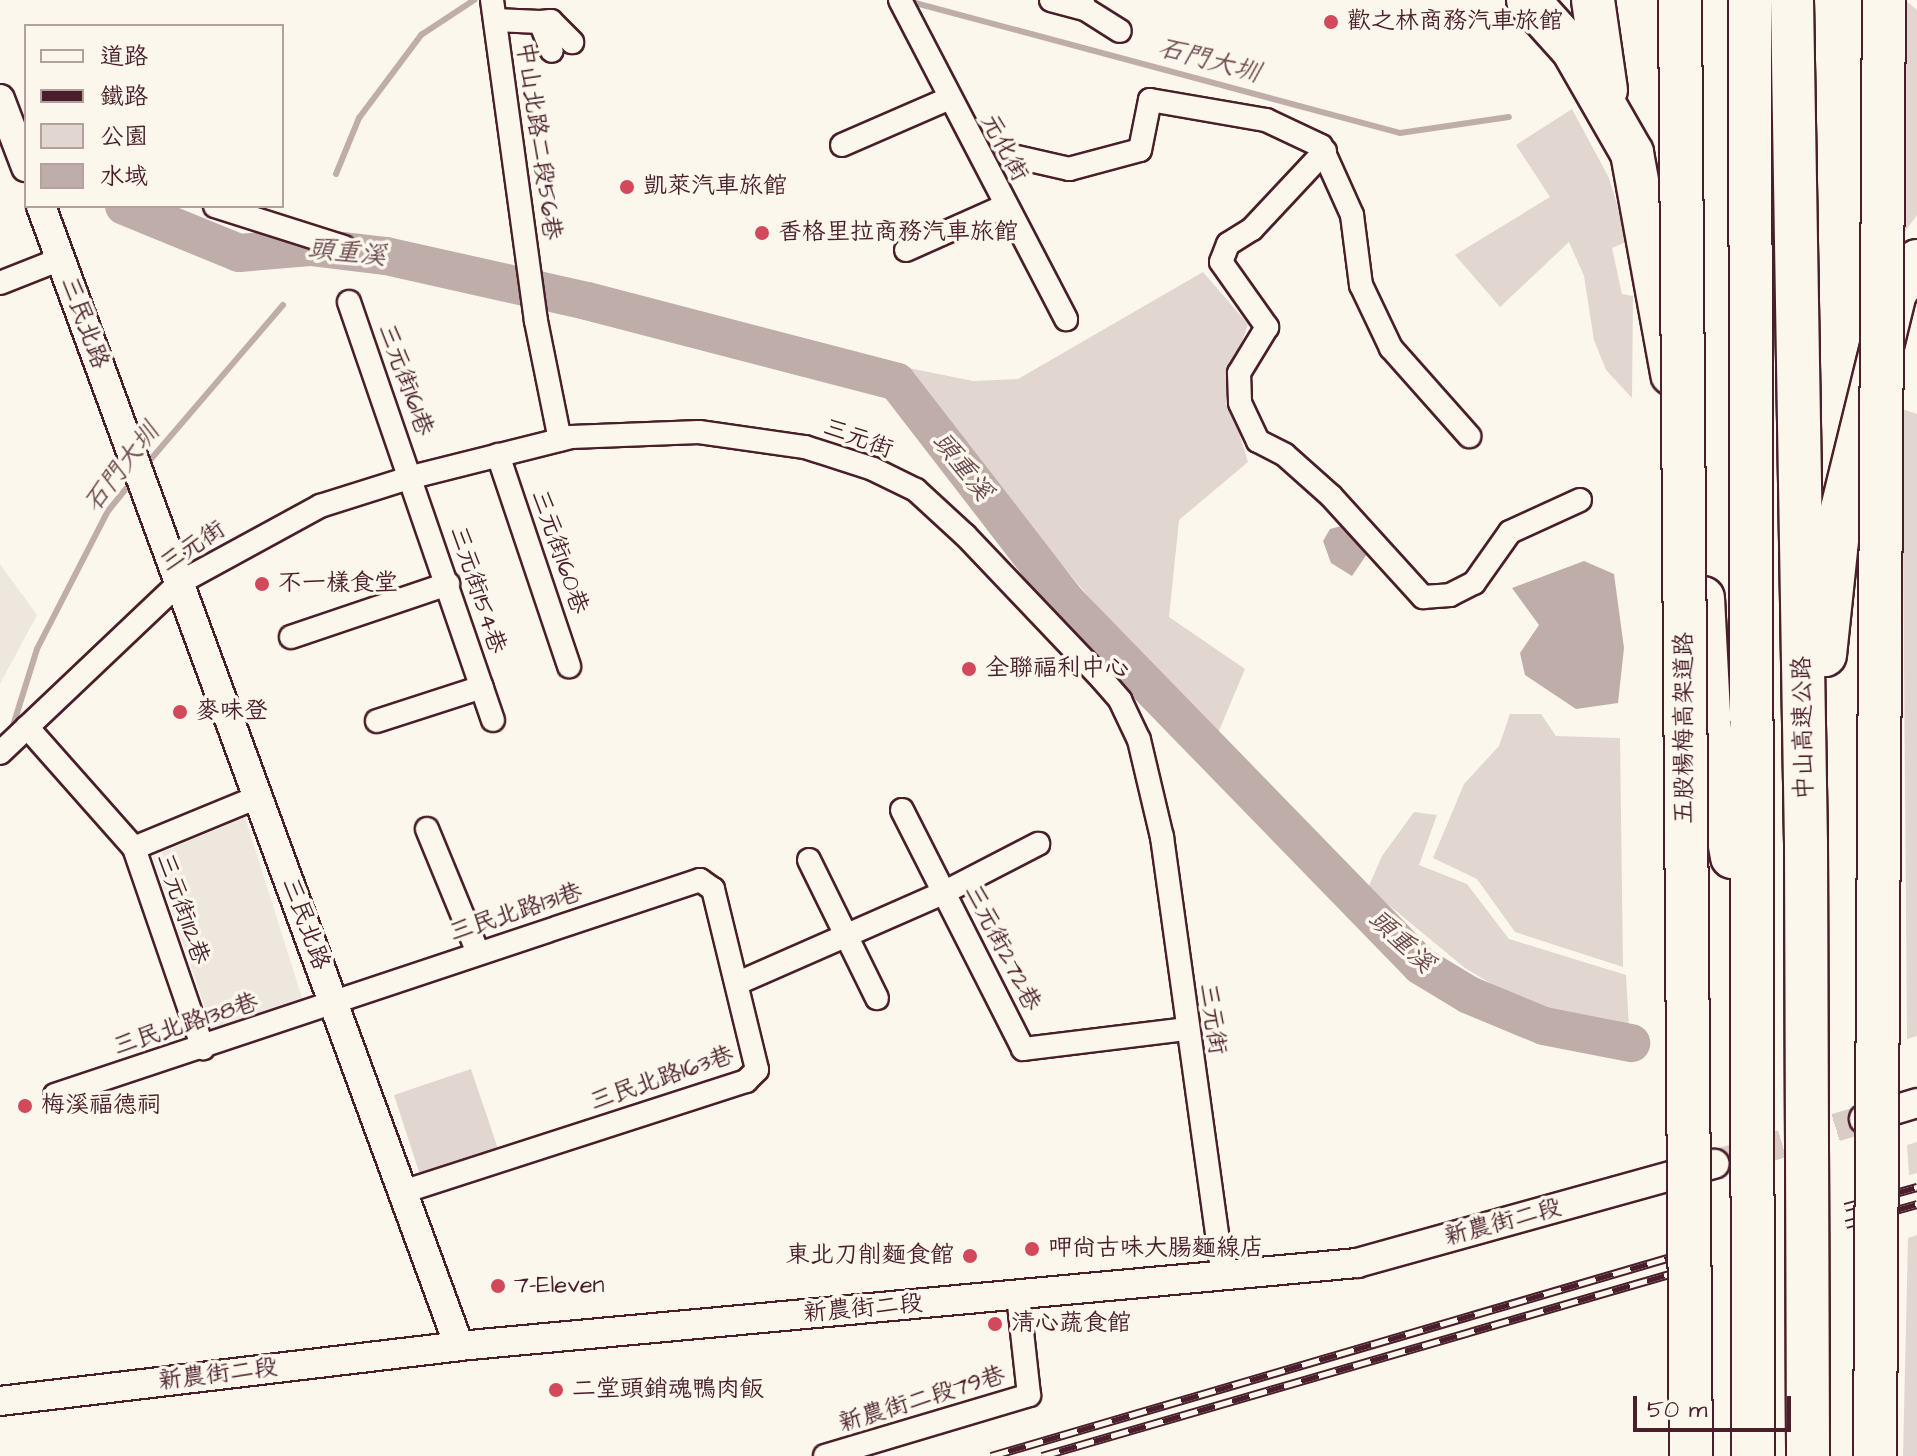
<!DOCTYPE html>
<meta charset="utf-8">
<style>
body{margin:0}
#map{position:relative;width:1917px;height:1456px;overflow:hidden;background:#fbf7ec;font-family:"Architects Daughter","LXGW WenKai TC",sans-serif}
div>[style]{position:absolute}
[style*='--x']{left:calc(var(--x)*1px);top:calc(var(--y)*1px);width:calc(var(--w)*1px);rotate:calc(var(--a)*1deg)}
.built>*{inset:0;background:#eee7de}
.green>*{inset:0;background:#e2d7d0}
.water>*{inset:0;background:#bfadaa}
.stream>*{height:6px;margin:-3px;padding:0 3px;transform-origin:3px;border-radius:3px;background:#bfadaa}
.river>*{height:38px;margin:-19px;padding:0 19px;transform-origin:19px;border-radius:19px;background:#bfadaa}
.tertiary-tunnel>*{height:28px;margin-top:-14px;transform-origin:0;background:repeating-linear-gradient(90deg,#d8ccc5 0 28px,transparent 0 42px)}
.roads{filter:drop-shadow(2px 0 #4a1f2b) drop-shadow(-2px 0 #4a1f2b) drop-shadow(0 2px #4a1f2b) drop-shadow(0 -2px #4a1f2b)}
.minor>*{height:22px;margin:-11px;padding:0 11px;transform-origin:11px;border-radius:11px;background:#fbf7ec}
.tertiary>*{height:28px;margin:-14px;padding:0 14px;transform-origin:14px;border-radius:14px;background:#fbf7ec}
.motorway>*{height:42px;margin:-21px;padding:0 21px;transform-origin:21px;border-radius:21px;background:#fbf7ec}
.rail>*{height:9px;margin-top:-4.5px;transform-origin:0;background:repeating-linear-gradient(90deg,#fbf7ec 0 18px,#4a1f2b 0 36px);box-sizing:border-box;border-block:2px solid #4a1f2b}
.bridges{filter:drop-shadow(2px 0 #4a1f2b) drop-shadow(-2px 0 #4a1f2b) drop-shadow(0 2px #4a1f2b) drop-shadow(0 -2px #4a1f2b)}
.motorway-bridge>*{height:42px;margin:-21px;padding:0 21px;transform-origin:21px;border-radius:21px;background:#fbf7ec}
.dots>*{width:22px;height:22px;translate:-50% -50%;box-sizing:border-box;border:4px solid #fbf7ec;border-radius:50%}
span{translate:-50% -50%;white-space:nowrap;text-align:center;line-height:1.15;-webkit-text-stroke:7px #fbf7ec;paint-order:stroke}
.poi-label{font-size:24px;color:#4a1f2b}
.left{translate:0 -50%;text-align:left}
.right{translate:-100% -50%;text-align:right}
.street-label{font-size:24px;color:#4a1f2b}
.water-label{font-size:26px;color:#6d4a51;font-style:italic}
.legend{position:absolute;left:24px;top:24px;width:260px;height:184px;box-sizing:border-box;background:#fbf7ec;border:2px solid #b4a19f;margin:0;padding:10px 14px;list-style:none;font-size:24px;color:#4a1f2b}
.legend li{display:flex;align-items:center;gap:16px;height:40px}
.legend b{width:40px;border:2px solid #b4a19f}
.scale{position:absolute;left:1633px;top:1396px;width:158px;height:36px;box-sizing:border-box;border:4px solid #4a1f2b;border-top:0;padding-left:10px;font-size:24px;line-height:28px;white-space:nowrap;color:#4a1f2b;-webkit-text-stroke:6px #fbf7ec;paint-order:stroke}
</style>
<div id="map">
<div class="built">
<div style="clip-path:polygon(0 564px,37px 615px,0 684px)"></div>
<div style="clip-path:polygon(245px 817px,303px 1001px,213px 1031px,153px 856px)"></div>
</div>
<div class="green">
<div style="clip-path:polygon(1905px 0,1917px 10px,1917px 215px,1897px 243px)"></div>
<div style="clip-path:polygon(1572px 109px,1609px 178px,1628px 241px,1612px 248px,1622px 294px,1633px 296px,1632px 398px,1606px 370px,1594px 340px,1584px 276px,1569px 242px,1500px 307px,1455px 255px,1550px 197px,1516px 145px)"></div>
<div style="clip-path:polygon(1203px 272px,1248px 324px,1226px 390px,1248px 462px,1179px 520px,1169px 617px,1245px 669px,1218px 733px,1110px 623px,899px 366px,973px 381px,1018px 379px)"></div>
<div style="clip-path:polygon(1902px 409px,1917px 414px,1917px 1036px,1907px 1039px)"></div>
<div style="clip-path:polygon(1510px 714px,1541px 714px,1556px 736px,1620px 738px,1623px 967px,1515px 932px,1477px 879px,1433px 858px,1464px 784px,1499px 746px)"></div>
<div style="clip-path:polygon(1414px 812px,1437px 815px,1419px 865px,1467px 884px,1509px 939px,1626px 975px,1629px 1028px,1527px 1005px,1465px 968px,1368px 888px,1382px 856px)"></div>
<div style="clip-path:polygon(471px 1069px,498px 1149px,420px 1175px,394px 1095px)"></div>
<div style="clip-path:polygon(1917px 1142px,1917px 1173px,1909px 1175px,1907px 1145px)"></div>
<div style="clip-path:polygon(1917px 1235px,1917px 1456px,1903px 1456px,1908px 1238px)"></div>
</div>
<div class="water">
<div style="clip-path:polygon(1345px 525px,1367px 554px,1352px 576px,1331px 563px,1323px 541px,1330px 529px)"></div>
<div style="clip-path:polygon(1584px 561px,1614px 574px,1624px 648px,1618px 703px,1576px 709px,1525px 675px,1520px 653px,1539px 625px,1512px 588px)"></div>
</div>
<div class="stream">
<div style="--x:908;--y:1;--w:509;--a:15.02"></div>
<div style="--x:1400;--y:133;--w:110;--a:-8.4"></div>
<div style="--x:336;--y:174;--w:61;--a:-67.7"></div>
<div style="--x:359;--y:118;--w:104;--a:-53.2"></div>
<div style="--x:421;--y:35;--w:64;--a:-33.4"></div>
<div style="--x:145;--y:466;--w:212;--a:-49.4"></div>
<div style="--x:11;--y:732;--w:87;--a:-72.6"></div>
<div style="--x:37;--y:649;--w:155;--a:-62.8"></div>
<div style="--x:108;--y:511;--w:38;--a:-51"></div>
</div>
<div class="river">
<div style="--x:124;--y:206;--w:124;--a:22.2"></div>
<div style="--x:239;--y:253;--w:71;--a:-4.8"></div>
<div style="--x:310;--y:247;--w:77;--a:6.8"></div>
<div style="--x:386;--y:256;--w:206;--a:12.6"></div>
<div style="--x:587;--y:301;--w:320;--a:14.6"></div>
<div style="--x:897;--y:382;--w:279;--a:52.3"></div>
<div style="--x:1068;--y:603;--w:506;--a:45.8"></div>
<div style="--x:1421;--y:966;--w:56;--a:31.1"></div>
<div style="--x:1469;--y:995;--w:81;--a:22.5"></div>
<div style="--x:1544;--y:1026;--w:89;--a:11.1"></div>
</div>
<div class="tertiary-tunnel">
<div style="--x:1715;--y:1164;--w:152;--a:-16.8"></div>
</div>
<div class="roads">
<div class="minor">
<div style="--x:492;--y:0;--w:324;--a:82.2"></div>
<div style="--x:536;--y:321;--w:121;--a:78.6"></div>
<div style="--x:900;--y:0;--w:360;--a:62.5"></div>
<div style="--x:1051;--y:0;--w:35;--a:15"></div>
<div style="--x:1082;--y:0;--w:9;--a:72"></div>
<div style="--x:1085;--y:9;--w:41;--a:32.2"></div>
<div style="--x:495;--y:20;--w:45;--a:2.5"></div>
<div style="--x:540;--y:22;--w:31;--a:68"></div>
<div style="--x:540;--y:22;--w:11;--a:-5"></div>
<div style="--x:551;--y:21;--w:30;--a:45"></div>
<div style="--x:842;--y:145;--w:116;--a:-23.5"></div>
<div style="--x:1325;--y:151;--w:107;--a:133.1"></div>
<div style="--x:1252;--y:229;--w:28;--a:148"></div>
<div style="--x:1228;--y:244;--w:19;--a:111"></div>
<div style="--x:1221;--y:262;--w:80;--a:54.7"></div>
<div style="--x:1267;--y:327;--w:54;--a:121.3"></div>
<div style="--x:1239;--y:373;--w:30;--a:88"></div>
<div style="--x:1240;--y:403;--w:42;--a:64.7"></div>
<div style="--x:1258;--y:441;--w:30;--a:27"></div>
<div style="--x:1285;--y:455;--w:62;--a:41.7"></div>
<div style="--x:1331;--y:496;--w:137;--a:47.7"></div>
<div style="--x:1423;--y:597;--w:27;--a:-4"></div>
<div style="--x:1450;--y:595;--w:27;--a:-27"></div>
<div style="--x:1474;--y:583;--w:62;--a:-54.8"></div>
<div style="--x:1510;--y:532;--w:77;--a:-24.6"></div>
<div style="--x:1008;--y:155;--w:63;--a:12.9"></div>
<div style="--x:1069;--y:169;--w:73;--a:-15"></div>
<div style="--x:1140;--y:150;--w:51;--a:-78.7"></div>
<div style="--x:1150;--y:100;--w:118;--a:9.8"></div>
<div style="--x:1266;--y:120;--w:61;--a:25.3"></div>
<div style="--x:1321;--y:146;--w:76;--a:65.8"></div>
<div style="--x:1352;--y:215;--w:71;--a:82.7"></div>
<div style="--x:1361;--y:285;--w:70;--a:64.5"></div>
<div style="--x:1391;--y:348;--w:118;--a:48.4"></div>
<div style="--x:215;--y:206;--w:135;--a:17.6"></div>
<div style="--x:906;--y:250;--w:108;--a:-24"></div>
<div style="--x:0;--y:283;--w:66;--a:-21.5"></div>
<div style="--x:349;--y:302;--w:442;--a:71"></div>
<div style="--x:498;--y:455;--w:223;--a:71.4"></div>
<div style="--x:291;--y:637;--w:166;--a:-18.7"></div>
<div style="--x:377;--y:721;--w:110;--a:-17.9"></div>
<div style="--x:27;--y:727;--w:162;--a:48.5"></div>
<div style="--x:134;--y:848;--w:212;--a:71"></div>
<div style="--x:0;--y:753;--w:247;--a:-43.5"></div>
<div style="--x:179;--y:583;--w:161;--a:-28.6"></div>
<div style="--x:320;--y:506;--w:96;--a:-17.5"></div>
<div style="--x:412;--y:477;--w:164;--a:-14.1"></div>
<div style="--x:571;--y:437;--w:128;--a:-2.2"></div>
<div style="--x:699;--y:432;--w:107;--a:8.1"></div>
<div style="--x:805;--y:447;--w:71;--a:17.9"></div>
<div style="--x:873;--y:469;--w:48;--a:26"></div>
<div style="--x:916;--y:490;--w:67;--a:42.6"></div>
<div style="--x:965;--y:535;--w:199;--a:46.4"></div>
<div style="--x:1102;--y:679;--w:28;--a:49"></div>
<div style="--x:1120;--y:700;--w:44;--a:64.6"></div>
<div style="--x:1139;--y:740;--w:100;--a:76.7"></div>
<div style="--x:1162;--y:837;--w:441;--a:82.1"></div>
<div style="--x:902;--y:810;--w:268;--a:63.1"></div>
<div style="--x:1023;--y:1049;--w:165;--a:-7"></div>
<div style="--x:427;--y:829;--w:134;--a:67.6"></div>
<div style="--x:134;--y:848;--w:134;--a:-22.4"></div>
<div style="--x:809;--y:860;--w:154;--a:63.8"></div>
<div style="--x:738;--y:983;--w:226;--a:-23.7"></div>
<div style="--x:945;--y:892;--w:105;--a:-27.3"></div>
<div style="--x:55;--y:1095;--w:680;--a:-18.43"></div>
<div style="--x:700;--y:880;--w:16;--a:35"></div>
<div style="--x:713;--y:889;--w:186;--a:76.3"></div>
<div style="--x:757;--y:1070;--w:16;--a:135"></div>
<div style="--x:746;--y:1081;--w:358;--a:162.1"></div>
<div style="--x:825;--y:1456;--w:213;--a:-16.6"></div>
<div style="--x:1029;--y:1395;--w:101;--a:-96.3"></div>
</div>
<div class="tertiary">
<div style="--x:0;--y:99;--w:73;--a:69.1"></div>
<div style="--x:41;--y:206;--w:1214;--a:69.86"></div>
<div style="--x:1864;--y:1119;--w:55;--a:-16.8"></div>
<div style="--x:0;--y:1401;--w:462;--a:-6.8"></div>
<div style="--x:459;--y:1346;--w:902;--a:-5.28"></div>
<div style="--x:1357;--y:1263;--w:371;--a:-15.5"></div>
</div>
<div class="motorway">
<div style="--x:1528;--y:0;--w:67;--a:48"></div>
<div style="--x:1573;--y:50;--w:119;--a:60.2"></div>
<div style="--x:1632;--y:153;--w:225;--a:79.7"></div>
<div style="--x:1593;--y:0;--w:91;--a:81.8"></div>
<div style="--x:1750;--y:0;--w:1456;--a:89.88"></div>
<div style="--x:1792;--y:0;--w:843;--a:89.05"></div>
<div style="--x:1806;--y:843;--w:613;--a:89.81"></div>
<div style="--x:1703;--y:598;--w:133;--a:87"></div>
<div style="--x:1710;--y:731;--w:128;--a:80.1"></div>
<div style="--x:1825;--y:655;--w:135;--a:-84"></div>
<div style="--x:1839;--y:521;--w:235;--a:-76.2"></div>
<div style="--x:1895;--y:293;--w:39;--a:-55"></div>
</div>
</div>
<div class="rail">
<div style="--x:1845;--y:1207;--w:75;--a:-15.5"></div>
<div style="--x:1846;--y:1224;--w:74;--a:-15.7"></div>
<div style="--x:991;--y:1456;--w:747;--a:-16.32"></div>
<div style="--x:1042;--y:1456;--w:697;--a:-16.17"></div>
</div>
<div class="bridges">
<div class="motorway-bridge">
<div style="--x:1680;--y:0;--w:1456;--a:89.57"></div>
<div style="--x:1875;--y:1456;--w:1456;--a:-89.65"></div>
</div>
</div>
<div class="dots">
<div style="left:1331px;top:22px;background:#d1495b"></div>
<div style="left:627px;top:187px;background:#d1495b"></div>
<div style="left:762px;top:233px;background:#d1495b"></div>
<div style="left:262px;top:584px;background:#d1495b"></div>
<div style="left:969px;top:669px;background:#d1495b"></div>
<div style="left:180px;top:712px;background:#d1495b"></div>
<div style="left:25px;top:1106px;background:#d1495b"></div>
<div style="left:1032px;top:1249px;background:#d1495b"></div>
<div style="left:970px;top:1256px;background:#d1495b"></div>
<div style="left:498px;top:1286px;background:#d1495b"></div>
<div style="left:995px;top:1324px;background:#d1495b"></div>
<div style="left:556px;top:1390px;background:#d1495b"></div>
</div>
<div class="poi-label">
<span class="left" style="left:1347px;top:22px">歡之林商務汽車旅館</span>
<span class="left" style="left:643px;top:187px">凱萊汽車旅館</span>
<span class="left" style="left:778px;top:233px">香格里拉商務汽車旅館</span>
<span class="left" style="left:278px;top:584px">不一樣食堂</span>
<span class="left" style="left:985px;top:669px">全聯福利中心</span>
<span class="left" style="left:196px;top:712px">麥味登</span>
<span class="left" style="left:41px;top:1106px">梅溪福德祠</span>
<span class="left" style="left:1048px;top:1249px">呷尚古味大腸麵線店</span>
<span class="right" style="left:954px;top:1256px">東北刀削麵食館</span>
<span class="left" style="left:514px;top:1286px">7-Eleven</span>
<span class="left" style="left:1011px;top:1324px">清心蔬食館</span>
<span class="left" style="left:572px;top:1390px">二堂頭銷魂鴨肉飯</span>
</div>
<div class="street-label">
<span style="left:538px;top:141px;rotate:82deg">中山北路二段56巷</span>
<span style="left:1004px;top:148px;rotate:62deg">元化街</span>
<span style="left:84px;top:323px;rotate:70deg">三民北路</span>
<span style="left:405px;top:380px;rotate:70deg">三元街161巷</span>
<span style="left:858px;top:439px;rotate:20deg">三元街</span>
<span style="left:193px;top:547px;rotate:-33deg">三元街</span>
<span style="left:559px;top:552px;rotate:71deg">三元街160巷</span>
<span style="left:477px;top:590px;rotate:72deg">三元街154巷</span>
<span style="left:1685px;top:728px;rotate:-90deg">五股楊梅高架道路</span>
<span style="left:1804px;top:728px;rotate:-91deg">中山高速公路</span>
<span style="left:182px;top:909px;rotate:71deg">三元街112巷</span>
<span style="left:516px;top:913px;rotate:-18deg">三民北路131巷</span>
<span style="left:305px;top:924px;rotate:70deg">三民北路</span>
<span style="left:1002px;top:948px;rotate:63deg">三元街272巷</span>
<span style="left:1212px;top:1019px;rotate:82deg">三元街</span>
<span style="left:186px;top:1025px;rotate:-18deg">三民北路138巷</span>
<span style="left:662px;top:1079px;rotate:-19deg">三民北路163巷</span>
<span style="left:1503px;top:1223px;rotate:-15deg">新農街二段</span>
<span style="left:863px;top:1309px;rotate:-5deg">新農街二段</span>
<span style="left:218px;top:1375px;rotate:-7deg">新農街二段</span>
<span style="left:922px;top:1400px;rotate:-17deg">新農街二段79巷</span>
</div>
<div class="water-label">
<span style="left:1209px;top:61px;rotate:15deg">石門大圳</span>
<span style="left:347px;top:253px;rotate:6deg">頭重溪</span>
<span style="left:962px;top:467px;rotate:52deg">頭重溪</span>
<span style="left:122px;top:468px;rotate:-52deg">石門大圳</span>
<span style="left:1401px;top:942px;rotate:43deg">頭重溪</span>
</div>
<ul class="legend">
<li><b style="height:10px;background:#fbf7ec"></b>道路</li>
<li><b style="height:10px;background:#4a1f2b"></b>鐵路</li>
<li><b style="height:22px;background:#e2d7d0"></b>公園</li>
<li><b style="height:22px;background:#bfadaa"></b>水域</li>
</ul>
<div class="scale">50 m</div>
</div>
